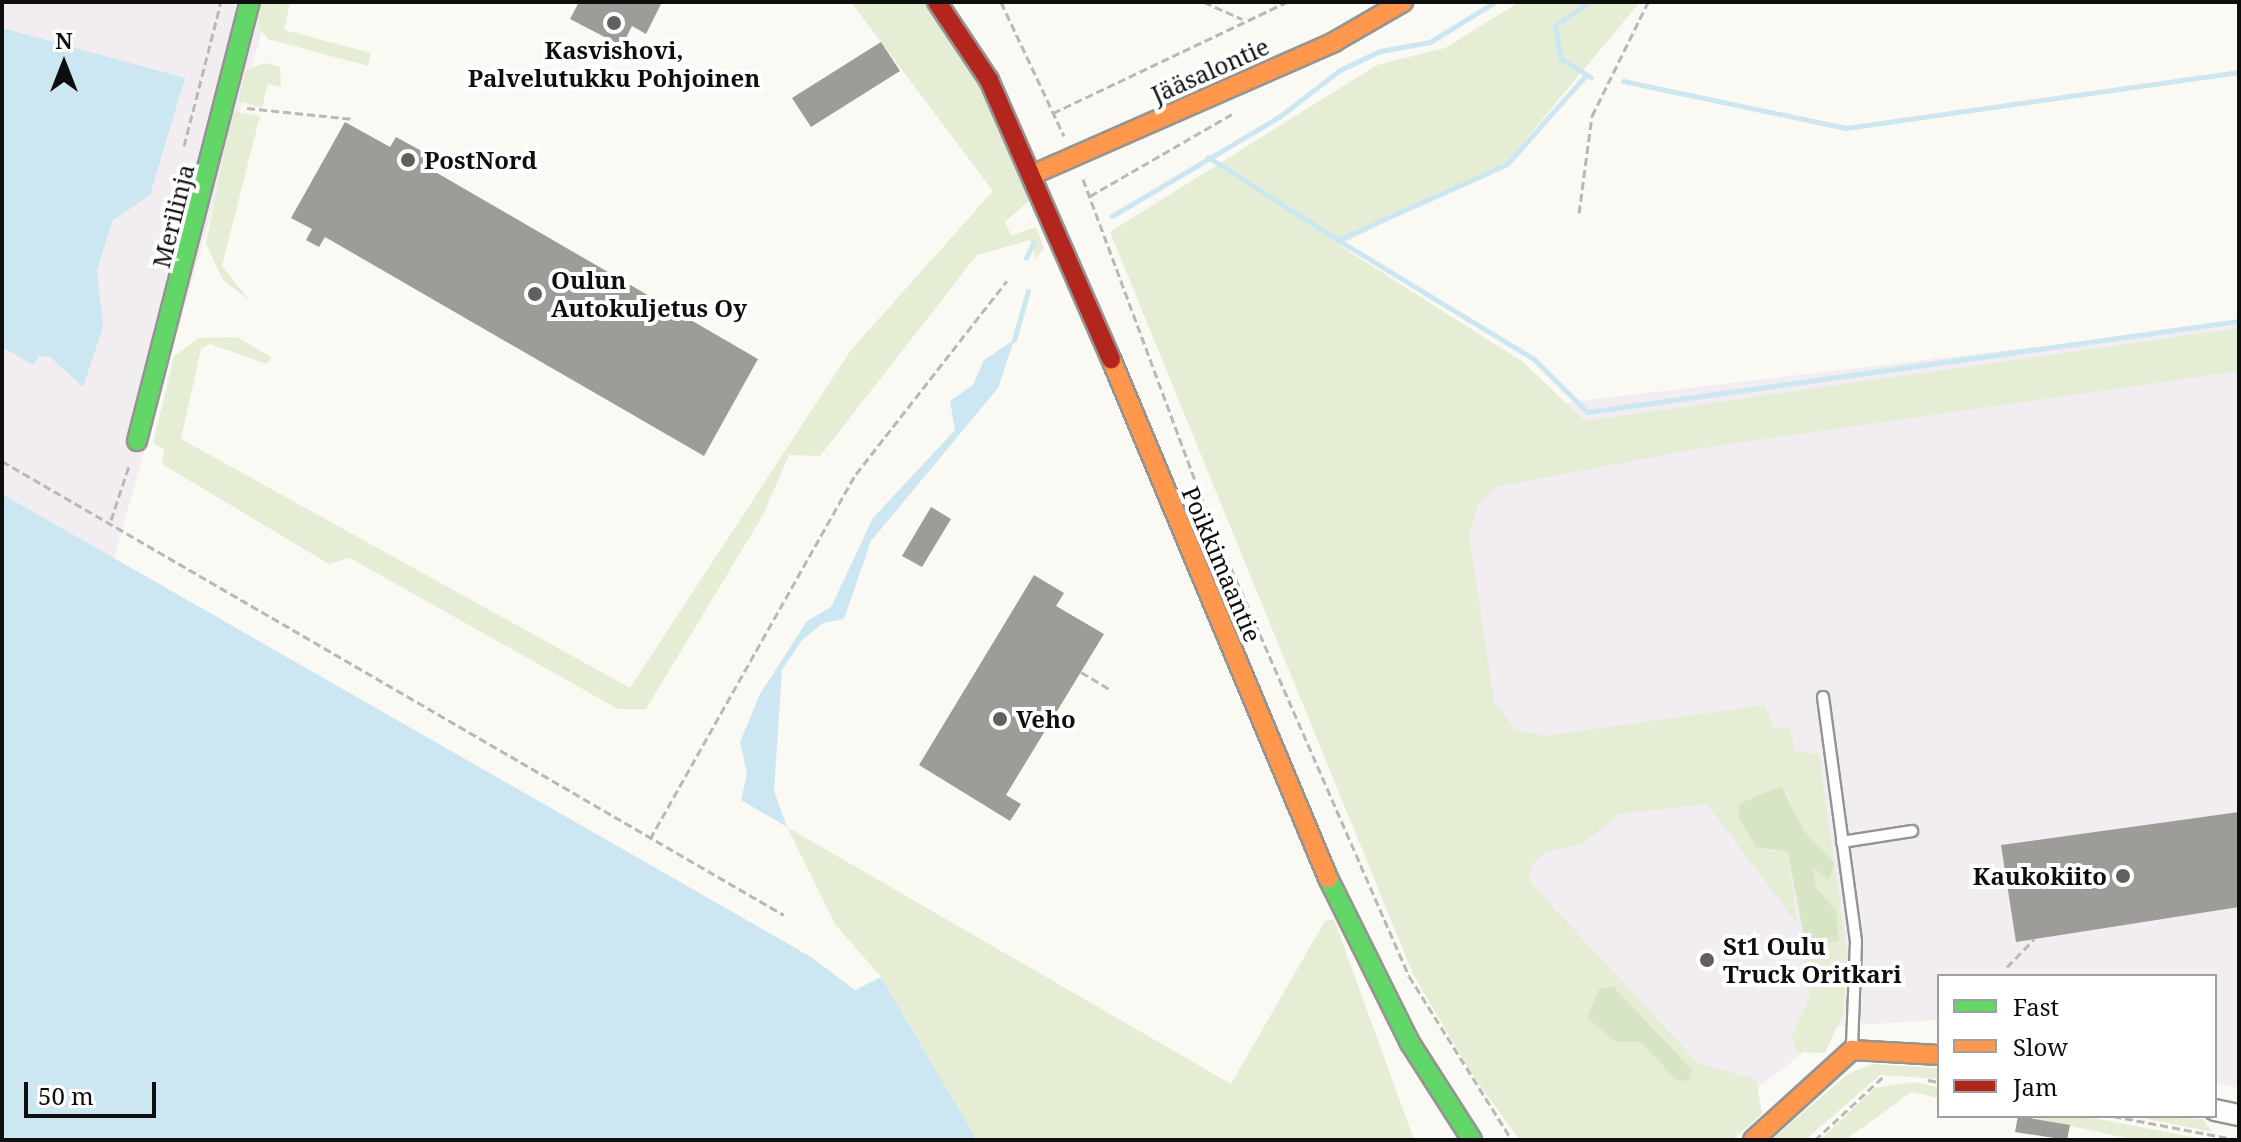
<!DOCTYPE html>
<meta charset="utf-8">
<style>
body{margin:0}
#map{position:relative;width:2241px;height:1142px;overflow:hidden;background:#faf9f4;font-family:"Noto Serif",serif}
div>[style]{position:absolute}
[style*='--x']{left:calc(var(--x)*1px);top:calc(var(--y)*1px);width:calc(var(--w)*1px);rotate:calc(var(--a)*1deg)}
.industrial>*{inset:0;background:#f1edf0}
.green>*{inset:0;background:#e5eed5}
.forest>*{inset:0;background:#d7e5c4}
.water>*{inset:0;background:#cce7f1}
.stream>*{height:5px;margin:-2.5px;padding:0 2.5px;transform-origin:2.5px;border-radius:2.5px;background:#cce7f1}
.building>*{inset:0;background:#9e9c99}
.path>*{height:3px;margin-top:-1.5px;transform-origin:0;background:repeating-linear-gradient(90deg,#b8b8b7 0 8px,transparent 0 12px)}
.roads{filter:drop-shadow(2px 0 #949492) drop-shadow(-2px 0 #949492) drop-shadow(0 2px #949492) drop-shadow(0 -2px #949492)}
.lane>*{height:10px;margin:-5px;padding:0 5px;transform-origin:5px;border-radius:5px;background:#fefefd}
.street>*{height:20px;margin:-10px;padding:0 10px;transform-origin:10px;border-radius:10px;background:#fefefd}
.fast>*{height:18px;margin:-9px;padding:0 9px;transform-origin:9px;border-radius:9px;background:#63d668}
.slow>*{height:18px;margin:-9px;padding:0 9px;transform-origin:9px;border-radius:9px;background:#ff974d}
.jam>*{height:18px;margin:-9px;padding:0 9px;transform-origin:9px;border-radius:9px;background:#b3261e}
.dots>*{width:22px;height:22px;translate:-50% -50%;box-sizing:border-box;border:4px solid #fff;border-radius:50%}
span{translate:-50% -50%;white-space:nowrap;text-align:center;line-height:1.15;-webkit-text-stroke:8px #fff;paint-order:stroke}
.poi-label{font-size:24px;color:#0e0e0e;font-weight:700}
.left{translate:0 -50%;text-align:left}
.right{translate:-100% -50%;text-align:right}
.street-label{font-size:24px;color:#0e0e0e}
.frame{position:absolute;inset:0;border:4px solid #0e0e0e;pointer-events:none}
.legend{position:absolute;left:1937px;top:974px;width:280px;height:144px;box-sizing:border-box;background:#fff;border:2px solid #9f9f9f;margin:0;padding:10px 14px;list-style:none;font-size:24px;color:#0e0e0e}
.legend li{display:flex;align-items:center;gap:16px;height:40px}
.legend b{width:40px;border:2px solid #9f9f9f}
.north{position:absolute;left:24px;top:24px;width:80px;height:80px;-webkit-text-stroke:6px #fff;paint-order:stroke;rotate:0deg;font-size:22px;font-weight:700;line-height:32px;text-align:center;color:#0e0e0e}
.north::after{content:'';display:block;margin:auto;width:28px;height:36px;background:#0e0e0e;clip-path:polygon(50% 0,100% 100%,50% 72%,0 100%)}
.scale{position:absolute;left:24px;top:1082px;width:132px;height:36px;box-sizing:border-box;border:4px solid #0e0e0e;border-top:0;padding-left:10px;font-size:24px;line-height:28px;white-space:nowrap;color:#0e0e0e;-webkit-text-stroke:6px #fff;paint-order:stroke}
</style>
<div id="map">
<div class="industrial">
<div style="clip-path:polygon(2px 2px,270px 2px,114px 559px,2px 494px)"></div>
<div style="clip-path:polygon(2239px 323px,2239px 1088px,2215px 1082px,2215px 976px,1939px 976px,1939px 1020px,1838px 1026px,1689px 1140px,1583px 1140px,1343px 429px)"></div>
</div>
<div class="green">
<div style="clip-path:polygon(260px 2px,290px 2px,284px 30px,371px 53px,368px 66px,268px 39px,258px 27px)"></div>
<div style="clip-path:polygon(851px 2px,926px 2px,980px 87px,1030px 200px,1005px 222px,1011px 235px,1036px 227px,1044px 248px,1036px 259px,1030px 240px,977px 255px,820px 456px,789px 455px,763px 515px,646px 709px,618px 709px,350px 558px,329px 564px,162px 464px,164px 450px,153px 443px,174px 356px,199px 338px,237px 337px,271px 357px,267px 364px,210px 344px,201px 349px,181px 439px,630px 688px,851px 350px,993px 191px)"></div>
<div style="clip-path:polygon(1519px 2px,1640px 2px,1507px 162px,1339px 245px,1523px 362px,1585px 421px,2239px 328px,2239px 371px,1695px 449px,1496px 487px,1478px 505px,1469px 535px,1494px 702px,1516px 730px,1545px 736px,1765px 705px,1774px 729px,1789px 727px,1795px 751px,1819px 754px,1848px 961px,1843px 1014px,1825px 1053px,1797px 1052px,1792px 1035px,1810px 996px,1804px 938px,1813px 946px,1839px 941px,1836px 910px,1816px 888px,1812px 865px,1829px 880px,1833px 863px,1805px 832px,1786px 791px,1767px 852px,1788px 851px,1797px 924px,1707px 804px,1619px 814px,1581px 845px,1547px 851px,1532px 864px,1529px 878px,1538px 891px,1699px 1064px,1756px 1079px,1762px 1114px,1732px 1140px,1520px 1140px,1471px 1073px,1413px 974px,1110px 232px,1377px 65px,1445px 48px)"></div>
<div style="clip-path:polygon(265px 63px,280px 67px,281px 87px,268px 84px,262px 108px,238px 101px,246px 70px)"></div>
<div style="clip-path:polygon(232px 111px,260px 116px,222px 266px,250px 301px,223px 280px,206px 244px)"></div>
<div style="clip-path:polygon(787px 827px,1231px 1084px,1325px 921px,1334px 919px,1414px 1140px,977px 1140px,881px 977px,835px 924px)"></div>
<div style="clip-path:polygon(1872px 1064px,1939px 1068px,1939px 1079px,1880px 1075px,1805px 1140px,1771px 1140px,1848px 1074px)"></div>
<div style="clip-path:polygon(1912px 1082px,1939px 1087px,1939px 1098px,1912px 1092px,1845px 1140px,1820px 1140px,1875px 1088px)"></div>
<div style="clip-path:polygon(2025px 1116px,2083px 1116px,2208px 1140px,2135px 1140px)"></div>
<div style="clip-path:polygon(2132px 1116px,2203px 1119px,2212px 1132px)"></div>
</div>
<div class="forest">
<div style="clip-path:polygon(1781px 786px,1805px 832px,1834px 863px,1829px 880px,1813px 868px,1816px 888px,1836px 910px,1839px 941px,1812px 946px,1804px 938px,1788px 852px,1756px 847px,1739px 819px,1739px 804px)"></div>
<div style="clip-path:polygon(1613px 986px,1692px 1070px,1689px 1081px,1676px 1080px,1641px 1042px,1616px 1042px,1587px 1018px,1599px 989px)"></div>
</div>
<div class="water">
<div style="clip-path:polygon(2px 28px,185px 78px,150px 195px,112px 221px,97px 271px,103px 327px,83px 387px,50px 357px,39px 356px,33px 365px,2px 347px)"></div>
<div style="clip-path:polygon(1014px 340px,998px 388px,871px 541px,844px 619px,823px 623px,802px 640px,782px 670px,774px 791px,787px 827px,741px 800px,747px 774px,740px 742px,760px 694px,807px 621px,831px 607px,873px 518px,955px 430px,950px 401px,973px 385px,984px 360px)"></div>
<div style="clip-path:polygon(2px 494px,811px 957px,855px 990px,881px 977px,977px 1140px,2px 1140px)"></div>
</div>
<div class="stream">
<div style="--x:1589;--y:2;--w:42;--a:144.8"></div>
<div style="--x:1555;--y:26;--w:34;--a:80"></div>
<div style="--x:1561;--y:59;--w:35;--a:31"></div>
<div style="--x:1623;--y:81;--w:228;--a:11.9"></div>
<div style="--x:1846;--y:128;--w:397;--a:-8.1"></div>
<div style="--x:1208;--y:157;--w:154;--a:32.6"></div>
<div style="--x:1338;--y:240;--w:185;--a:-24.2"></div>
<div style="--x:1507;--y:164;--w:119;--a:-48.4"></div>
<div style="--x:1112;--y:216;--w:194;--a:-30.7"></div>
<div style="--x:1279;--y:117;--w:77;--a:-37.6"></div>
<div style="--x:1340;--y:70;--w:44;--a:-25.4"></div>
<div style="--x:1380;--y:51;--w:51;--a:-10.2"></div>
<div style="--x:1430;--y:42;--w:76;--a:-31.6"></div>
<div style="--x:1338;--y:240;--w:229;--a:31.3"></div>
<div style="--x:1534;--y:359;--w:75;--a:45"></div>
<div style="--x:1587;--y:412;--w:658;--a:-7.95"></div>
<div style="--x:1026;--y:258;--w:17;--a:-65"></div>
<div style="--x:1014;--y:340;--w:51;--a:-74.1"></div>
</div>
<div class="building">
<div style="clip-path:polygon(579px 2px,662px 2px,646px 34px,632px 26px,622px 46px,570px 19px)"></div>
<div style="clip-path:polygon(881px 42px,900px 71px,811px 127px,792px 98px)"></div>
<div style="clip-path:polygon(345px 122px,390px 147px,396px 137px,438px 160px,432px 170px,758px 359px,704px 456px,325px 237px,319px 247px,306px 240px,312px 229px,291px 218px)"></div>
<div style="clip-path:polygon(931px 507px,951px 519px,922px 567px,902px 556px)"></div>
<div style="clip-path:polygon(1034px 575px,1064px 593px,1056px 606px,1104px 634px,1006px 795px,1021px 804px,1010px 821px,919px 765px)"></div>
<div style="clip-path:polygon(2239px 812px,2239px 907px,2016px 942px,2001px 845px)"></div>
<div style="clip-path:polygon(2018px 1116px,2070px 1125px,2067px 1140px,2015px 1132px)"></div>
</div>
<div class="path">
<div style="--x:1001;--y:2;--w:148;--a:64.8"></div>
<div style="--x:1204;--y:2;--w:42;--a:24.1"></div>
<div style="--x:247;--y:108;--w:107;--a:5.9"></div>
<div style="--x:1053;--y:113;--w:259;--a:-25.4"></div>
<div style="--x:184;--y:146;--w:149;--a:-75.6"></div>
<div style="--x:1083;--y:179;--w:356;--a:69.6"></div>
<div style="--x:1207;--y:513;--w:505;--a:66.43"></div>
<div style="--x:1409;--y:976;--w:194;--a:57.9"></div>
<div style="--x:1090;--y:196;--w:164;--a:-30"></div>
<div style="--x:1579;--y:213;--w:98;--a:-82.4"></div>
<div style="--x:1592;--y:116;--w:127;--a:-63.8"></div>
<div style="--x:2;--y:461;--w:904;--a:30.14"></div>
<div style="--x:111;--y:520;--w:60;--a:-71.6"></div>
<div style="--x:1081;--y:672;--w:33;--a:31"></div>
<div style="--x:650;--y:839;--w:419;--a:-60.6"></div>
<div style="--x:856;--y:474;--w:245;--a:-52"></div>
<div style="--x:2007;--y:967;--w:39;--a:-46"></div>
<div style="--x:1928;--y:1080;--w:11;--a:10"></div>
<div style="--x:2113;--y:1116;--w:128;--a:10.8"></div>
<div style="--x:1815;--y:1140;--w:96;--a:-42.9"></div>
</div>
<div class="roads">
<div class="lane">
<div style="--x:1823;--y:697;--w:247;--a:82.3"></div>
<div style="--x:1856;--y:942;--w:106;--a:92.2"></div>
<div style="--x:1842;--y:842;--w:71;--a:-8.9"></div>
</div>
<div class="street">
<div style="--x:2215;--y:1110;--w:25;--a:12"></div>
</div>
<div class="fast">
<div style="--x:137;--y:441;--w:453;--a:-75.6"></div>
<div style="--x:1328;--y:878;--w:184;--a:63.6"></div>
<div style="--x:1410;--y:1043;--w:115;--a:57.4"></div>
</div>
<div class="slow">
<div style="--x:1034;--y:174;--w:328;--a:-23.7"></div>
<div style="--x:1334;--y:42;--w:80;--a:-30.1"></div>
<div style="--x:1111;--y:359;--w:563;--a:67.31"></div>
<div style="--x:1753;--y:1140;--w:134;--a:-42.3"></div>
<div style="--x:1852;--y:1050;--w:87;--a:3.3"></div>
</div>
<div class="jam">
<div style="--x:937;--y:2;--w:94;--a:56.3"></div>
<div style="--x:989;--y:80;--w:305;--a:66.4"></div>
</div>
</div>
<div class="dots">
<div style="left:614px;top:23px;background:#61605e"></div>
<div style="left:408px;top:160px;background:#61605e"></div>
<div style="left:535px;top:294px;background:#61605e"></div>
<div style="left:1000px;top:719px;background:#61605e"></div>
<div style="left:2123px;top:876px;background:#61605e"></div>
<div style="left:1707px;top:960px;background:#61605e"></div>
</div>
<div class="poi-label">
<span style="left:614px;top:64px">Kasvishovi,<br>Palvelutukku Pohjoinen</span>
<span class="left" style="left:424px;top:160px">PostNord</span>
<span class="left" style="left:551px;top:294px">Oulun<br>Autokuljetus Oy</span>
<span class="left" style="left:1016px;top:719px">Veho</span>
<span class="right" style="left:2107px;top:876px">Kaukokiito</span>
<span class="left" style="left:1723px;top:960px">St1 Oulu<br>Truck Oritkari</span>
</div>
<div class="street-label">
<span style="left:1210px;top:70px;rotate:-24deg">Jääsalontie</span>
<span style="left:173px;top:216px;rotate:-76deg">Merilinja</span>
<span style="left:1222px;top:564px;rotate:67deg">Poikkimaantie</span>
</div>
<div class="frame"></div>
<ul class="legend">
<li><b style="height:10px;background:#63d668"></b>Fast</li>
<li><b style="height:10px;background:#ff974d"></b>Slow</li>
<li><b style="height:10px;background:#b3261e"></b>Jam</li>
</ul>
<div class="north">N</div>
<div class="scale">50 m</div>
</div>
